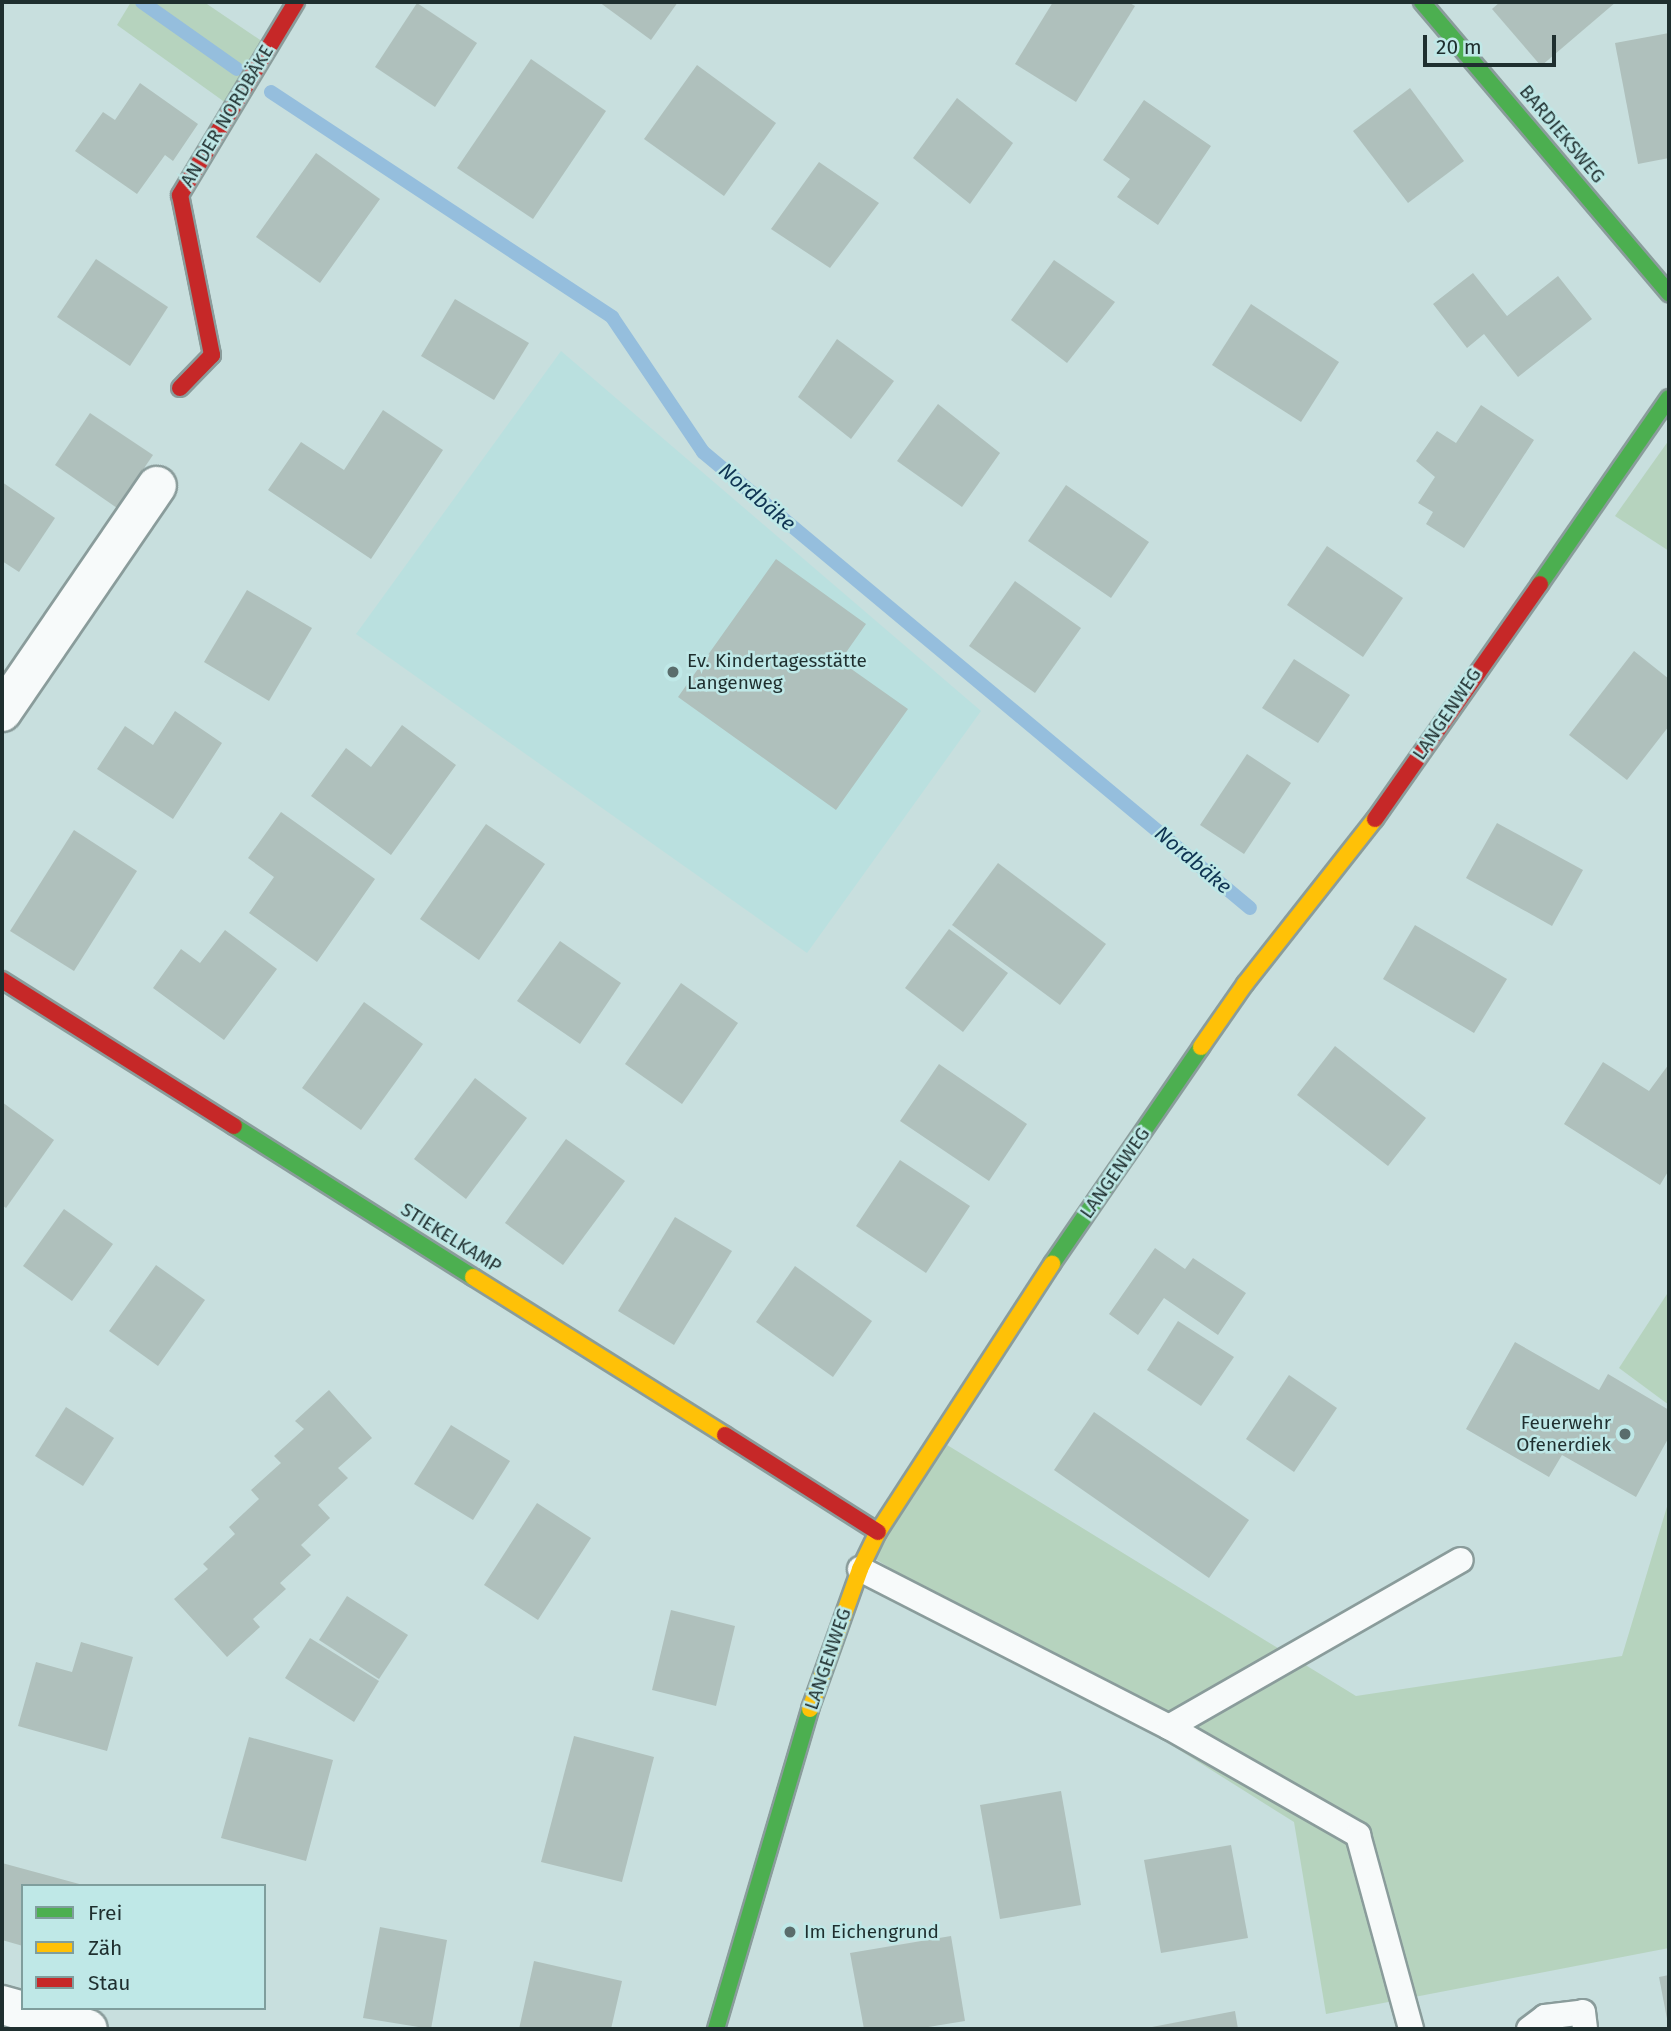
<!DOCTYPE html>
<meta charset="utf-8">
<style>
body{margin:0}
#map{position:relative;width:1671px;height:2031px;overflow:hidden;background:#c8dfde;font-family:"Fira Sans",sans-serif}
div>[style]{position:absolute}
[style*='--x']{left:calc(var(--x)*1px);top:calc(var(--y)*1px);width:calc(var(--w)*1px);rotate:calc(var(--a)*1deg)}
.built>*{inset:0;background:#bae0df}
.green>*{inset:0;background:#b6d3be}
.stream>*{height:14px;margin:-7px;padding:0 7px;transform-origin:7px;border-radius:7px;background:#95bedd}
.building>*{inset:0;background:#afc0bc}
.roads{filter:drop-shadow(2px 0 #8a9c9b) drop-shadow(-2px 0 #8a9c9b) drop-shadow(0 2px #8a9c9b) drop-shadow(0 -2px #8a9c9b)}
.lane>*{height:24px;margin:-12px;padding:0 12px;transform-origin:12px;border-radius:12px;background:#f7fafa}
.street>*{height:38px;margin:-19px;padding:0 19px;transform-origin:19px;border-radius:19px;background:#f7fafa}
.fast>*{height:16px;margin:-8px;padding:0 8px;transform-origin:8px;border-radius:8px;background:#4caf50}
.slow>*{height:16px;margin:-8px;padding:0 8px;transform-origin:8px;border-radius:8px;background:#ffc107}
.jam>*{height:16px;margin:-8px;padding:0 8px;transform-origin:8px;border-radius:8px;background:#c62828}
.dots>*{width:19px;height:19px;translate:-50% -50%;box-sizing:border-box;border:4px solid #bfe8e7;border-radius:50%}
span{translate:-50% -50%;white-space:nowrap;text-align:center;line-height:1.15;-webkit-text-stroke:5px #bfe8e7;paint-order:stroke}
.street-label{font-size:19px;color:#1f2f2f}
.poi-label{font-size:19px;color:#1f2f2f}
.left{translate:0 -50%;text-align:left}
.right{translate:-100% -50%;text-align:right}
.water-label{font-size:21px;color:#0f3452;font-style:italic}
.frame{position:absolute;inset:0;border:4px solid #1f2f2f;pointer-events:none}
.legend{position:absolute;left:21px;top:1884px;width:245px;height:126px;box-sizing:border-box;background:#bfe8e7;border:2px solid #7f9e9d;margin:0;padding:9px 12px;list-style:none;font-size:21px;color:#1f2f2f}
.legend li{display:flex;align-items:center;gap:14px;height:35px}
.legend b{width:35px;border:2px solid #7f9e9d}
.scale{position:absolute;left:1423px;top:35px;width:133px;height:32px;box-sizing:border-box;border:4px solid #1f2f2f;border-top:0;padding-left:9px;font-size:21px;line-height:24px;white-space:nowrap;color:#1f2f2f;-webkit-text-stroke:5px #bfe8e7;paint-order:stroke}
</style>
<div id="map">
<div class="built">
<div style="clip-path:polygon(561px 351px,981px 711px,807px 953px,356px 634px)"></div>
</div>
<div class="green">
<div style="clip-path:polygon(131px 2px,204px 2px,269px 46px,233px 108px,117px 25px)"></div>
<div style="clip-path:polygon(1669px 440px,1669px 551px,1615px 516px)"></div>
<div style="clip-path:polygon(1669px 1291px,1669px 1405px,1619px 1368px)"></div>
<div style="clip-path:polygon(939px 1440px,1356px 1696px,1622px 1656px,1669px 1500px,1669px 1948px,1326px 2014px,1294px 1822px,869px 1555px)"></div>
</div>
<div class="stream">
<div style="--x:142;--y:2;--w:116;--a:35.2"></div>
<div style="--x:271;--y:92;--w:409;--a:33.4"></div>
<div style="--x:612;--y:317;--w:163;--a:56"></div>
<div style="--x:703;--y:452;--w:712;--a:39.82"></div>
</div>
<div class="building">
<div style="clip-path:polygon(599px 2px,678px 2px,651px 40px)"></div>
<div style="clip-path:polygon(1053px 2px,1128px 2px,1135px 6px,1076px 102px,1015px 64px)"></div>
<div style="clip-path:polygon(1500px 2px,1616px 2px,1541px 66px,1492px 9px)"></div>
<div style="clip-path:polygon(417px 3px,477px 43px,435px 107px,375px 67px)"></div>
<div style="clip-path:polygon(1669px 33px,1669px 158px,1638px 164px,1615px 43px)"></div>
<div style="clip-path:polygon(531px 59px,606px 111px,533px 219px,457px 168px)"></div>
<div style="clip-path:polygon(697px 65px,776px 123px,724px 196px,644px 139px)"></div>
<div style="clip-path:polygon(140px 83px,198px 124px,173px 161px,165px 155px,137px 194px,75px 151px,103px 112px,115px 120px)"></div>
<div style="clip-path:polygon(1410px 88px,1464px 161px,1408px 203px,1353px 131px)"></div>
<div style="clip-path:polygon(957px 98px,1013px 143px,970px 204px,913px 158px)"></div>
<div style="clip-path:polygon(1144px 100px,1211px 146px,1158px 225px,1117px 197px,1130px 179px,1103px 160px)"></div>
<div style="clip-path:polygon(316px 153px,380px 199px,320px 283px,256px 237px)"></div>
<div style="clip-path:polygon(819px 162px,879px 203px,830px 268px,771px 229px)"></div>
<div style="clip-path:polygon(96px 259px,168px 307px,130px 366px,57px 317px)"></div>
<div style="clip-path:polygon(1054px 260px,1115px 302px,1067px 363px,1011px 320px)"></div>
<div style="clip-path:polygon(1473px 273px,1507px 316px,1558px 276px,1592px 319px,1518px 377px,1484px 334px,1467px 348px,1433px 304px)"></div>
<div style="clip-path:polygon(455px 299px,529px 343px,494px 400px,421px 356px)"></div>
<div style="clip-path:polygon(1251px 304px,1339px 362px,1301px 422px,1212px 365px)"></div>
<div style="clip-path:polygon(837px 339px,894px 381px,851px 439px,798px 397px)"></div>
<div style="clip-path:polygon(938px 404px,1000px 453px,962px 507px,897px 461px)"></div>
<div style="clip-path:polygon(1481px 405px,1534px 440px,1464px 548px,1426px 524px,1433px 512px,1418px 503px,1435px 477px,1416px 461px,1437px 431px,1456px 443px)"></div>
<div style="clip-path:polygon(383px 410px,443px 450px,371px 559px,268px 490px,301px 442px,344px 470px)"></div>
<div style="clip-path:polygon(90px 413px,153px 455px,117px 508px,55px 465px)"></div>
<div style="clip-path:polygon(2px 482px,55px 518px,19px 572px,2px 561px)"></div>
<div style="clip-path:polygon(1066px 485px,1149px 542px,1111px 598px,1028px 541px)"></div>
<div style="clip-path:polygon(1327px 546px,1403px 598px,1363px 657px,1287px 605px)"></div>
<div style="clip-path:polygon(776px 559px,866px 624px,840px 661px,908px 709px,836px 810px,678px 697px)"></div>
<div style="clip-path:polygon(1015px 581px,1081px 628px,1035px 693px,969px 646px)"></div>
<div style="clip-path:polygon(247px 590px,312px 628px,269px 701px,204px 662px)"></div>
<div style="clip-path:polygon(1634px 651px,1669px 679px,1669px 726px,1627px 780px,1569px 735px)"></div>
<div style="clip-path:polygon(1294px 659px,1350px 695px,1318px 743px,1262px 708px)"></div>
<div style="clip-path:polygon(175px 711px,222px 743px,173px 819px,97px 769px,125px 726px,153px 745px)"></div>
<div style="clip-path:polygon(402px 725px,456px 765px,391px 855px,311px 796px,346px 748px,371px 767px)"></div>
<div style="clip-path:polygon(1247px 754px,1291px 783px,1244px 854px,1200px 825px)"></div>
<div style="clip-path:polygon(281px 812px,375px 879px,317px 962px,249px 913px,274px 877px,248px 858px)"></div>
<div style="clip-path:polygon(1497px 823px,1583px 870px,1552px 926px,1466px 878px)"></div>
<div style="clip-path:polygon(486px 824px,545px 864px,479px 960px,420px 919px)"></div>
<div style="clip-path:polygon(74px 830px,137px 871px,74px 971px,10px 931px)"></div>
<div style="clip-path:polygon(998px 863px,1106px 944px,1060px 1005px,952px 925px)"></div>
<div style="clip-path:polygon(1415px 925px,1507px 979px,1474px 1033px,1383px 979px)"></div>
<div style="clip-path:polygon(949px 929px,1008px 973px,963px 1032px,905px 988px)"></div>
<div style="clip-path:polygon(225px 930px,277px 969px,224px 1040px,153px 988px,181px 949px,200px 963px)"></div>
<div style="clip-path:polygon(560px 941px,621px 983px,580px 1044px,517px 1001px)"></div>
<div style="clip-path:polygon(681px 983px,738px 1023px,682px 1104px,625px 1064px)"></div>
<div style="clip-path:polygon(364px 1002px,423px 1044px,361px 1130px,302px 1088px)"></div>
<div style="clip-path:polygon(1335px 1046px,1426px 1118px,1388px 1166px,1297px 1095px)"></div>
<div style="clip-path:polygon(1603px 1062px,1649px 1091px,1669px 1064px,1669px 1170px,1660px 1185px,1564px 1124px)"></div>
<div style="clip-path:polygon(939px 1064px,1027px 1124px,989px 1181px,900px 1121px)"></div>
<div style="clip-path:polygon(475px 1078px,527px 1118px,466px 1199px,414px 1159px)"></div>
<div style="clip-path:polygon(2px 1102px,54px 1140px,6px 1208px,2px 1205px)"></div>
<div style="clip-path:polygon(566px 1139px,625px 1181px,563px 1265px,505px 1223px)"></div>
<div style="clip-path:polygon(900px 1160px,970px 1206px,926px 1273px,856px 1226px)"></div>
<div style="clip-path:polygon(64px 1209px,113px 1244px,72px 1301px,23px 1266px)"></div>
<div style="clip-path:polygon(675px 1217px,732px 1251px,674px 1345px,618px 1311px)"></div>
<div style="clip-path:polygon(1155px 1248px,1185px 1269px,1193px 1258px,1246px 1293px,1218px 1335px,1164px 1298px,1138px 1335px,1109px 1314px)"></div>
<div style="clip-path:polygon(156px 1265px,205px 1300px,158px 1366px,109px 1331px)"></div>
<div style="clip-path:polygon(795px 1266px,872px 1321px,833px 1377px,756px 1322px)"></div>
<div style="clip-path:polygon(1178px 1321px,1234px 1357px,1201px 1406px,1147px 1370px)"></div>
<div style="clip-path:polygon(1515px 1342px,1599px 1390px,1608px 1374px,1669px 1410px,1669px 1437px,1636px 1497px,1562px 1455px,1549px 1477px,1466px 1429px)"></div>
<div style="clip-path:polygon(1289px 1375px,1337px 1408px,1294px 1472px,1246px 1439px)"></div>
<div style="clip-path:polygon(329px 1390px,372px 1438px,338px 1468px,348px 1478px,318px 1505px,330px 1518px,301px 1545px,311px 1555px,280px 1583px,286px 1589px,253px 1619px,260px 1627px,227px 1657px,174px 1599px,208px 1569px,203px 1564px,235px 1534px,229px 1527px,259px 1499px,251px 1490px,281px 1463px,274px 1456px,304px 1429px,295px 1421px)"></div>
<div style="clip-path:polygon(66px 1407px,114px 1438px,83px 1486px,35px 1456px)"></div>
<div style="clip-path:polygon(1094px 1412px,1249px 1520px,1209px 1578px,1054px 1470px)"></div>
<div style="clip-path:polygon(451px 1425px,510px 1461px,473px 1520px,414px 1484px)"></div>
<div style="clip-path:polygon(537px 1503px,591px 1538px,538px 1620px,484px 1585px)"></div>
<div style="clip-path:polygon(347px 1596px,408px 1635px,379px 1679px,319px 1640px)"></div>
<div style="clip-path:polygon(671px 1610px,735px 1626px,716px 1706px,652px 1690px)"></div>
<div style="clip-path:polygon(310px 1638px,379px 1681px,354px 1722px,285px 1678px)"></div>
<div style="clip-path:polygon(81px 1642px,133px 1657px,107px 1751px,18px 1726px,36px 1662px,72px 1672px)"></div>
<div style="clip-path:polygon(574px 1736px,654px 1757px,622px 1882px,541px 1862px)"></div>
<div style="clip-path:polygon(249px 1737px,333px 1760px,306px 1861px,221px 1838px)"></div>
<div style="clip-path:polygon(1061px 1791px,1081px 1905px,1000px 1919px,980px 1805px)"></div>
<div style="clip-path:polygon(1231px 1845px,1248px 1938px,1161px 1953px,1144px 1860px)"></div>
<div style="clip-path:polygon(2px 1863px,83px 1885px,23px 1886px,23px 1946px,2px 1940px)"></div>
<div style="clip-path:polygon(380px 1927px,447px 1940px,431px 2029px,363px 2018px)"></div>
<div style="clip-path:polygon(951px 1936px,965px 2021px,916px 2029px,864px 2029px,850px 1953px)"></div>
<div style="clip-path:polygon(534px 1961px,622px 1981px,611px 2029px,519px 2029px)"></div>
<div style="clip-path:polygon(1669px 1975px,1669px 2024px,1668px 2024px,1659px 1977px)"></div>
<div style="clip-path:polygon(1235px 2011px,1238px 2029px,1152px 2029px,1152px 2027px)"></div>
</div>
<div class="roads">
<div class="lane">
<div style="--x:860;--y:1569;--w:347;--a:27.1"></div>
<div style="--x:1169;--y:1727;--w:218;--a:29.7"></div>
<div style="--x:1358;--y:1835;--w:201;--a:74.7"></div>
<div style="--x:1169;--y:1727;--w:336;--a:-29.8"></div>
<div style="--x:1529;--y:2029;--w:20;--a:-37"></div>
<div style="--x:1545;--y:2017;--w:38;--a:-7"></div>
<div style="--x:1583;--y:2012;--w:17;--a:83"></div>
</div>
<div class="street">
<div style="--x:2;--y:712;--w:274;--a:-55.6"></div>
<div style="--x:2;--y:2005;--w:89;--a:15.6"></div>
</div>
<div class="fast">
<div style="--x:1422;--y:2;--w:382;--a:49.7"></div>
<div style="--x:1540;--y:584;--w:226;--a:-55.3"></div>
<div style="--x:234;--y:1126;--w:283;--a:32.3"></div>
<div style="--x:1052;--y:1264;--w:263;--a:-55.5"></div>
<div style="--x:716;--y:2029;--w:334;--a:-73.6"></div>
</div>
<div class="slow">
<div style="--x:1201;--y:1047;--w:77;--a:-55.1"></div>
<div style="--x:1245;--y:984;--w:210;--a:-51.8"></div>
<div style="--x:473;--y:1277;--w:297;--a:32.1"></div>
<div style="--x:810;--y:1709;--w:149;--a:-70.3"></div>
<div style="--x:860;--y:1569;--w:41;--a:-64.1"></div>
<div style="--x:878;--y:1532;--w:320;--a:-57"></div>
</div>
<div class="jam">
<div style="--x:180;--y:388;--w:46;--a:-45.9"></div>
<div style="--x:212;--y:355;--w:163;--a:-101.3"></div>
<div style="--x:180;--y:195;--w:225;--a:-59"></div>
<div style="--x:1375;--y:819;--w:287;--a:-54.9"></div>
<div style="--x:2;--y:980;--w:274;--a:32.2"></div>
<div style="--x:725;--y:1435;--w:181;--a:32.4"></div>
</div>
</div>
<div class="dots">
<div style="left:673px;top:672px;background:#5a6d6c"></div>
<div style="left:1625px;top:1434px;background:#5a6d6c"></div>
<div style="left:790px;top:1932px;background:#5a6d6c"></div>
</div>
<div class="street-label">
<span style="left:227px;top:116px;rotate:-59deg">AN DER NORDBÄKE</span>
<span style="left:1562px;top:134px;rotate:50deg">BARDIEKSWEG</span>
<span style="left:1447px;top:714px;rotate:-56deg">LANGENWEG</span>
<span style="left:1115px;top:1173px;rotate:-55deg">LANGENWEG</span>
<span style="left:451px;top:1238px;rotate:32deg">STIEKELKAMP</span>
<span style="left:828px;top:1659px;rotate:-71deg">LANGENWEG</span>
</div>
<div class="poi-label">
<span class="left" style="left:687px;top:672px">Ev. Kindertagesstätte<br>Langenweg</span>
<span class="right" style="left:1611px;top:1434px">Feuerwehr<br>Ofenerdiek</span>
<span class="left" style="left:804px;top:1932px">Im Eichengrund</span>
</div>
<div class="water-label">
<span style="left:757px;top:497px;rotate:40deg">Nordbäke</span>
<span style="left:1193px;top:860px;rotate:40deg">Nordbäke</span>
</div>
<div class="frame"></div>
<ul class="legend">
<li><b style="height:9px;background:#4caf50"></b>Frei</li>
<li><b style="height:9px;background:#ffc107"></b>Zäh</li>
<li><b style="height:9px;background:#c62828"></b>Stau</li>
</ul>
<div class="scale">20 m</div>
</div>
